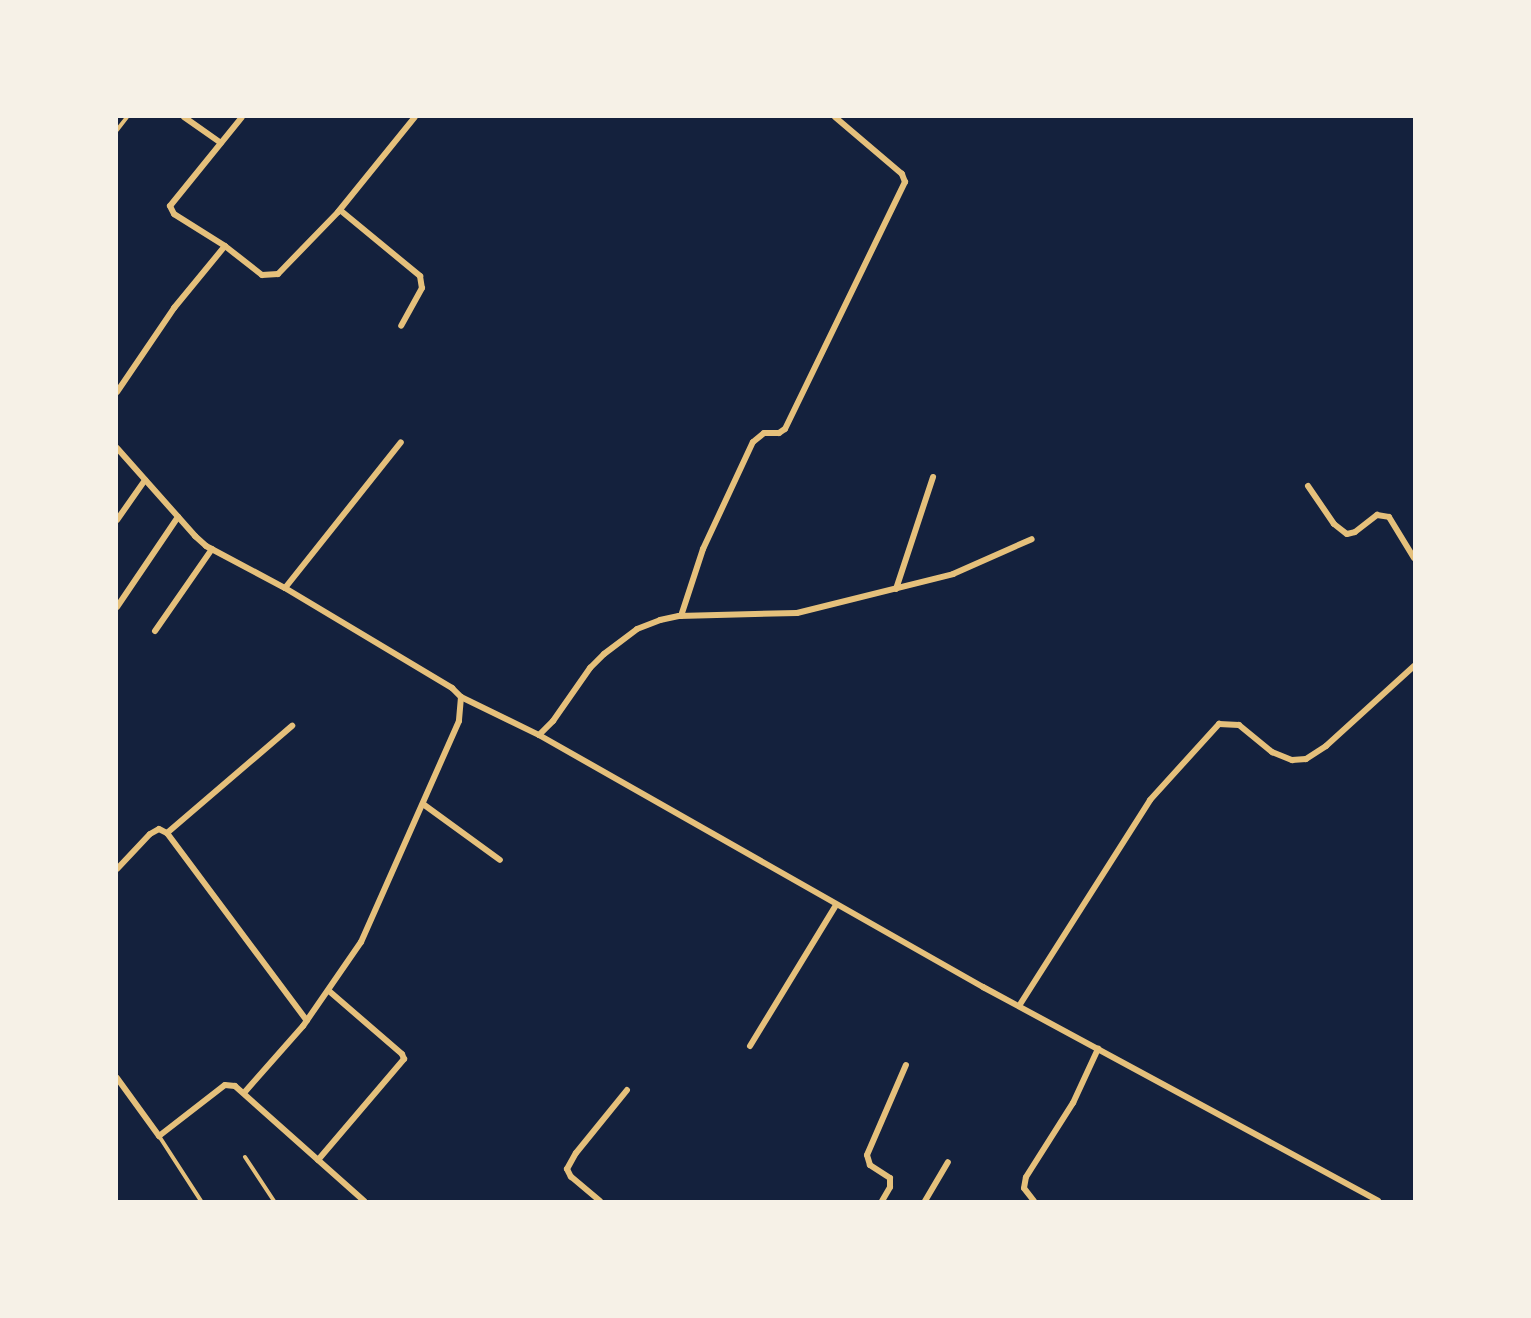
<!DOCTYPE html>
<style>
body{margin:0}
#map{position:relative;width:1531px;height:1318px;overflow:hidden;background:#14213d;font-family:Bitter,serif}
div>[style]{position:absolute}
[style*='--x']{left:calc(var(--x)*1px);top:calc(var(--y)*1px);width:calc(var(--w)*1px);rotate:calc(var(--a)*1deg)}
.service>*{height:4px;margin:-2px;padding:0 2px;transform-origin:2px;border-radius:2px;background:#e5c07b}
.minor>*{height:6px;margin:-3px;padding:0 3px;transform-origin:3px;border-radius:3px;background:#e5c07b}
span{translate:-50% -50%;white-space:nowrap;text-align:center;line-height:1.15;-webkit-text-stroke:6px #f6f1e7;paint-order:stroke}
.frame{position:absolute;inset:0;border:118px solid #f6f1e7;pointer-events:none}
</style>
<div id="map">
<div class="service">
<div style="--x:117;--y:130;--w:16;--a:-52"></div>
<div style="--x:159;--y:1136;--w:77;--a:57.1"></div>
<div style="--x:245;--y:1157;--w:53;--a:56.6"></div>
</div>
<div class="minor">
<div style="--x:184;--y:117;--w:45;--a:35.1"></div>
<div style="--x:340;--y:210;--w:104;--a:39.5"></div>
<div style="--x:420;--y:276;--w:12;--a:81"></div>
<div style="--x:422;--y:288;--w:43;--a:118.9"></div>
<div style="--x:225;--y:246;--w:47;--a:38.1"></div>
<div style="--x:262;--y:275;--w:16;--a:-4"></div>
<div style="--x:278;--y:274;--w:86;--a:-45.9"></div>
<div style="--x:338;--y:212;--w:122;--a:-51"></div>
<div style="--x:117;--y:392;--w:102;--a:-55.8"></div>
<div style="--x:174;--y:308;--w:80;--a:-50.6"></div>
<div style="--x:225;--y:246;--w:60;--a:-147.9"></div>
<div style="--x:174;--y:214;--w:9;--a:-117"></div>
<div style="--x:170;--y:206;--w:114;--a:-51"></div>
<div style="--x:117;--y:448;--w:118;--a:48.4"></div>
<div style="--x:195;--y:536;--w:15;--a:42"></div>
<div style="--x:206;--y:546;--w:89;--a:28"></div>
<div style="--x:285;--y:588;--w:195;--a:30.9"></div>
<div style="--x:452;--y:688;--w:13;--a:45"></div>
<div style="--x:461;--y:697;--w:24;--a:95"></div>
<div style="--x:459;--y:721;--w:242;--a:113.9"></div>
<div style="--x:361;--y:942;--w:102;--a:124.6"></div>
<div style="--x:303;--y:1026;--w:89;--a:131.4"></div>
<div style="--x:1308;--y:486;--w:46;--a:55.6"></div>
<div style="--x:1334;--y:524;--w:16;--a:38"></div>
<div style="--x:1347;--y:534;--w:8;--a:-14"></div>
<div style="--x:1355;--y:532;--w:28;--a:-38"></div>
<div style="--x:1377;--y:515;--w:12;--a:9"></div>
<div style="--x:1389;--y:517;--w:48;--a:58.6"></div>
<div style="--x:117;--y:520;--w:49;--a:-55"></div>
<div style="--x:285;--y:588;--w:186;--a:-51.5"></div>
<div style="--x:896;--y:589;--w:118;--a:-71.7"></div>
<div style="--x:117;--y:607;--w:109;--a:-55.9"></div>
<div style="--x:681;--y:616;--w:71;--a:-71.8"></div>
<div style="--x:703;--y:549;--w:118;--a:-65"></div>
<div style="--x:753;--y:442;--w:14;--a:-39"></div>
<div style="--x:764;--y:433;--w:15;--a:0"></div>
<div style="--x:779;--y:433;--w:7;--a:-34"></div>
<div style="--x:785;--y:429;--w:275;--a:-64.1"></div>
<div style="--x:905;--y:182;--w:9;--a:-111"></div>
<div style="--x:902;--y:174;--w:88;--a:-139.6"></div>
<div style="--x:155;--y:631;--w:100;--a:-55.2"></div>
<div style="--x:461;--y:697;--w:87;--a:26"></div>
<div style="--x:539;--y:735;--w:511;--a:29.58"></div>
<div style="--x:983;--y:987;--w:449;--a:28.4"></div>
<div style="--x:539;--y:735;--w:20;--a:-45"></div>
<div style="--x:553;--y:721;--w:65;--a:-55.1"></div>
<div style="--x:590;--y:668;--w:20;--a:-45"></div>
<div style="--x:604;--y:654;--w:41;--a:-37.1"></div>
<div style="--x:637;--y:629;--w:25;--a:-21"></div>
<div style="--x:660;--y:620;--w:19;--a:-12"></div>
<div style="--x:679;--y:616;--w:118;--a:-1.5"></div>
<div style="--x:797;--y:613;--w:161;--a:-14"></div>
<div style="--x:953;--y:574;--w:86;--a:-23.9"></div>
<div style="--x:423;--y:804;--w:95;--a:36"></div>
<div style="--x:167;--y:833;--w:165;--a:-40.6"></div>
<div style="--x:117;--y:869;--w:48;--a:-46.7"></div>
<div style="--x:150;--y:834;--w:10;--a:-29"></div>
<div style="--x:159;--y:829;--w:9;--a:27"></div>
<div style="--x:167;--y:833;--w:234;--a:53.3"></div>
<div style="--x:1019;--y:1006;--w:244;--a:-57.5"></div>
<div style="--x:1150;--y:800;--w:103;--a:-47.8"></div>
<div style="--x:1219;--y:724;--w:20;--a:3"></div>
<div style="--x:1239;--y:725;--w:43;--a:39.3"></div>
<div style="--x:1272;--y:752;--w:22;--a:22"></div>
<div style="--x:1292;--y:760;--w:14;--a:-4"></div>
<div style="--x:1306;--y:759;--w:24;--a:-33"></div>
<div style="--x:1326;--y:746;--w:119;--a:-42.3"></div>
<div style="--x:750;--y:1046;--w:165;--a:-58.6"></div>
<div style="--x:117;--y:1078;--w:72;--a:54.1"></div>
<div style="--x:159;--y:1136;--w:83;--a:-37.7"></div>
<div style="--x:225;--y:1085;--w:10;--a:6"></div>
<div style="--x:235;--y:1086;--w:173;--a:41.7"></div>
<div style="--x:318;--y:1160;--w:133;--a:-49.6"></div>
<div style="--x:404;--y:1059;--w:5;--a:-112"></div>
<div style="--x:402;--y:1054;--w:96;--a:-139.2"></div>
<div style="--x:600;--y:1201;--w:38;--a:-140"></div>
<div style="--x:571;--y:1177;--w:9;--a:-117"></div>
<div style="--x:567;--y:1169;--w:18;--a:-61"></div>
<div style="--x:576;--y:1153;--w:81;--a:-51"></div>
<div style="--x:882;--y:1201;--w:16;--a:-60"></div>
<div style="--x:890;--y:1187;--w:9;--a:-90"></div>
<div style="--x:890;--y:1178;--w:24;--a:-147"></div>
<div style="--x:870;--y:1165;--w:10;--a:-107"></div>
<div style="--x:867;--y:1155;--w:98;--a:-66.6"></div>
<div style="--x:925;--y:1201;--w:45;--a:-59.5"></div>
<div style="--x:1034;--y:1201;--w:16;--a:-128"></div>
<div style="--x:1024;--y:1188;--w:11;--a:-80"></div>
<div style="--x:1026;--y:1177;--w:88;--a:-57.6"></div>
<div style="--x:1073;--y:1103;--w:60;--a:-65.2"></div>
</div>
<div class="frame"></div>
</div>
